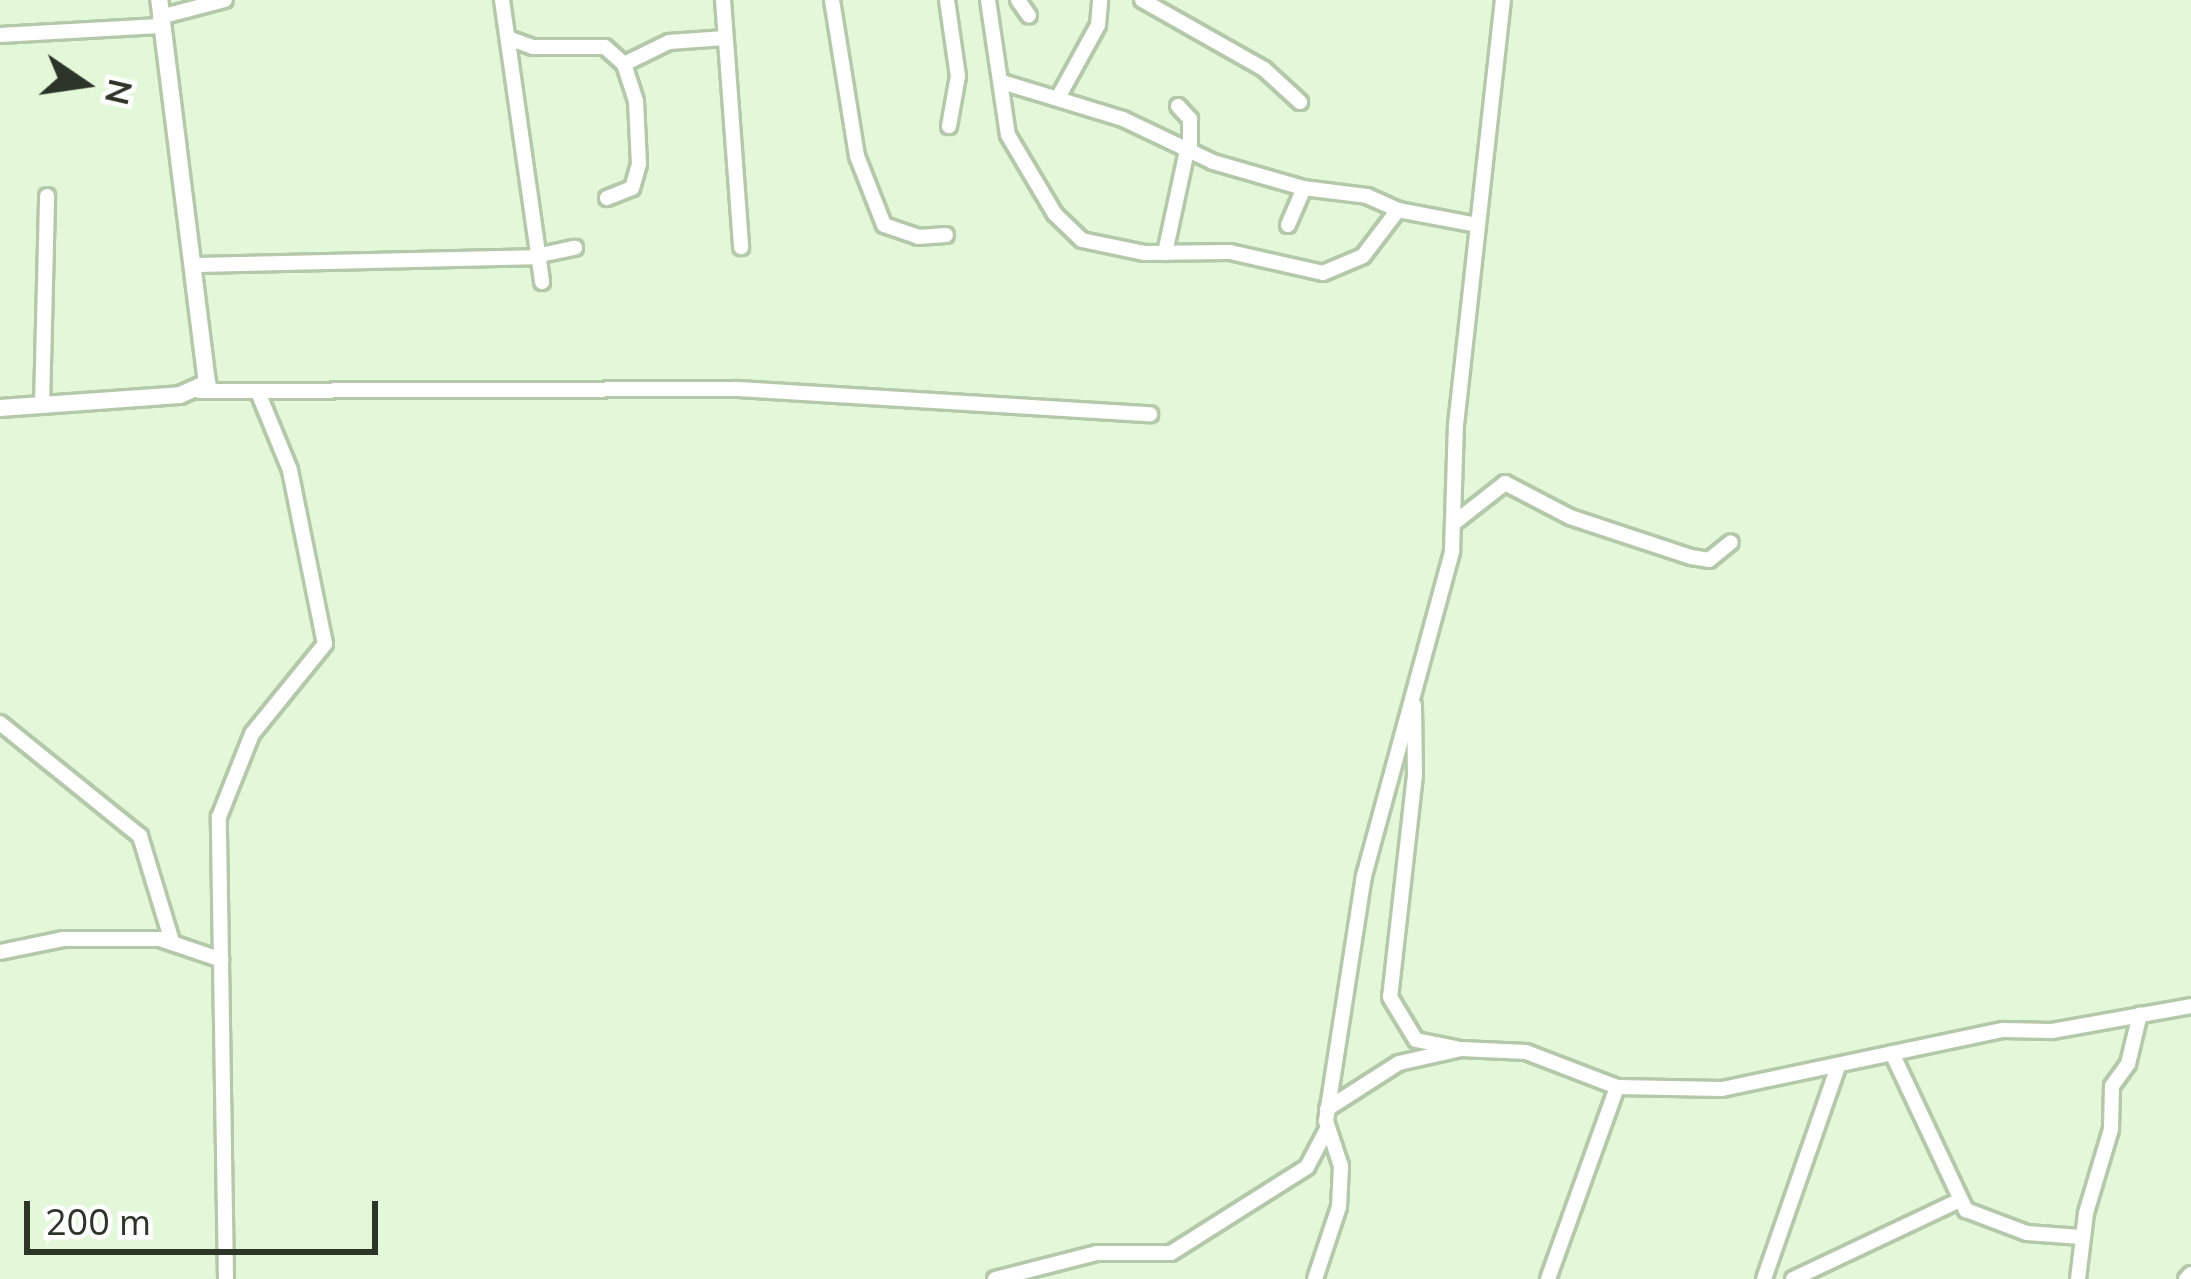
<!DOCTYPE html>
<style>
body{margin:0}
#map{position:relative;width:2191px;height:1279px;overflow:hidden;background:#e3f8d9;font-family:Mulish,sans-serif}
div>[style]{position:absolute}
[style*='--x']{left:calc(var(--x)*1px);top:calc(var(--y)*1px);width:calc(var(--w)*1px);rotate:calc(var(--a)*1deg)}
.roads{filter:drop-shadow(3px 0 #b4c8aa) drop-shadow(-3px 0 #b4c8aa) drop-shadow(0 3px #b4c8aa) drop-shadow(0 -3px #b4c8aa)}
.minor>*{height:14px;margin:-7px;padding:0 7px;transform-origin:7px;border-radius:7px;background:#fff}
.tertiary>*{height:16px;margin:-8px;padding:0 8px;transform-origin:8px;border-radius:8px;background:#fff}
span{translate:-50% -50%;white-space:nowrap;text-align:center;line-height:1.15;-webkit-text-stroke:9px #fefefe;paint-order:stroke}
.north{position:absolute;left:24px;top:24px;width:120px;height:120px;-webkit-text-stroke:9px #fefefe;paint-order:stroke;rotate:103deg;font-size:33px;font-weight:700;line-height:48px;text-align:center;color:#2d3529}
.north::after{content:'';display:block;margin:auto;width:42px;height:54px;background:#2d3529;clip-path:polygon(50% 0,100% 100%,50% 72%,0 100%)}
.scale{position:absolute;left:24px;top:1201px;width:354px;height:54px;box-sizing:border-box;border:6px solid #2d3529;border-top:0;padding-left:15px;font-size:36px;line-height:42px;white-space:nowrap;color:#2d3529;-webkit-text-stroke:9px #fefefe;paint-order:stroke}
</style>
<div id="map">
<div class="roads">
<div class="minor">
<div style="--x:502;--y:0;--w:285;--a:81.9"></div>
<div style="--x:723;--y:0;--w:248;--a:85.8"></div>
<div style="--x:832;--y:0;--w:158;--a:80.9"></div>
<div style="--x:857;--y:156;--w:74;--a:68.6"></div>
<div style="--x:884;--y:225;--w:36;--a:19"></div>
<div style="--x:918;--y:237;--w:28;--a:-4"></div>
<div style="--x:947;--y:0;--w:77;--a:81.8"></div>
<div style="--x:958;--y:76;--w:51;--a:100.2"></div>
<div style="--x:988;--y:0;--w:136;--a:81.6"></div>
<div style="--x:1008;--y:135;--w:92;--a:59.3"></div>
<div style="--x:1055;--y:214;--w:37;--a:44"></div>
<div style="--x:1082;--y:240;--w:63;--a:11.8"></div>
<div style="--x:1144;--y:253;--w:86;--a:-0.7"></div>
<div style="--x:1230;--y:252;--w:95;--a:12.7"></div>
<div style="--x:1323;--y:273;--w:43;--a:-23"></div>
<div style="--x:1363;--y:256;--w:58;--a:-52.7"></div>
<div style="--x:1398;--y:210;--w:80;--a:10.8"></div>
<div style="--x:1018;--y:0;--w:19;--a:55"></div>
<div style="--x:1142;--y:0;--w:140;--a:29.5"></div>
<div style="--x:1264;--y:69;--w:49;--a:42.5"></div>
<div style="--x:160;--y:17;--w:67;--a:-14.7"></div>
<div style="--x:0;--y:35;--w:160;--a:-3.2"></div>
<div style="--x:508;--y:38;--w:27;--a:20"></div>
<div style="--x:533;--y:47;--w:72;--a:0"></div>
<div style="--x:605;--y:47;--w:25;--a:42"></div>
<div style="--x:624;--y:64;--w:39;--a:72"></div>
<div style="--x:636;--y:101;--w:63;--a:87.3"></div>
<div style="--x:639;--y:164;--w:25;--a:106"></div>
<div style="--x:632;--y:188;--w:27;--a:158"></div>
<div style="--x:624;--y:64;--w:50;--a:-26.1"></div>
<div style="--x:669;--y:42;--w:56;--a:-4.1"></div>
<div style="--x:1002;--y:82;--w:127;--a:17"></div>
<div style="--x:1123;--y:119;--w:100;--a:25.5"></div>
<div style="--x:1213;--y:162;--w:94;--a:16.1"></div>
<div style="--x:1303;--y:188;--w:64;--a:7.1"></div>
<div style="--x:1367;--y:196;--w:34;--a:24"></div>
<div style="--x:1059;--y:96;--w:81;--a:-61.2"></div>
<div style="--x:1098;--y:25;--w:25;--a:-85"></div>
<div style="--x:1178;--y:106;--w:18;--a:47"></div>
<div style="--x:1190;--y:119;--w:32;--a:90"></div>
<div style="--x:1288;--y:225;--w:40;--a:-66.6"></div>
<div style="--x:1165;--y:253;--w:105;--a:-77.9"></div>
<div style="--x:536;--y:256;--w:40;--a:-12"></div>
<div style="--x:194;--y:265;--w:342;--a:-1.3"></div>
<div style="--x:199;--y:391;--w:538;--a:-0.21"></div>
<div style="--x:737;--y:389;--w:414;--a:3.5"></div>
<div style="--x:42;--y:406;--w:210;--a:-88.6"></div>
<div style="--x:1454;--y:523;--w:65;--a:-38.1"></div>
<div style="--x:1505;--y:483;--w:73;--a:27.6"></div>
<div style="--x:1570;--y:517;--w:127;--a:18.3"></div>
<div style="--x:1691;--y:557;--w:18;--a:9"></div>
<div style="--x:1709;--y:560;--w:28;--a:-39"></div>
<div style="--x:1414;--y:705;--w:70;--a:89.2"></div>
<div style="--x:1415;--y:775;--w:223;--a:96.4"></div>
<div style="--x:1390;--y:997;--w:50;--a:58.8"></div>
<div style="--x:1416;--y:1040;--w:41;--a:11.3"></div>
<div style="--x:0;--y:723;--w:180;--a:38.9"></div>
<div style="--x:140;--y:836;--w:110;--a:73.1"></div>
<div style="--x:0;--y:952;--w:64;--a:-11.7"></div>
<div style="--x:63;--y:939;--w:97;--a:0"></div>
<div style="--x:160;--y:939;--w:65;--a:18.7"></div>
<div style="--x:1892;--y:1053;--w:174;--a:64.8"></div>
<div style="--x:1966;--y:1210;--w:65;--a:20.7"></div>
<div style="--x:2027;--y:1233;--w:54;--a:4.2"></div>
<div style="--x:1327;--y:1109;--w:85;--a:-32.6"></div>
<div style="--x:1399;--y:1063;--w:64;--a:-12.7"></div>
<div style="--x:1461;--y:1049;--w:65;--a:2.6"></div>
<div style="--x:1526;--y:1052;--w:97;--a:21"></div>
<div style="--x:1617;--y:1087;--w:105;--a:1.1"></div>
<div style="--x:1722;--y:1089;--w:287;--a:-11.9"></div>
<div style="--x:2003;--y:1030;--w:49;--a:1.2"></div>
<div style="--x:2052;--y:1031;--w:141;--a:-10.2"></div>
<div style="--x:226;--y:1279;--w:462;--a:-90.9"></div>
<div style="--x:219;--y:817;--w:89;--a:-68.3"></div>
<div style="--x:252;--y:734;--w:116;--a:-51"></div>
<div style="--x:325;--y:644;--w:177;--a:-101.4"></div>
<div style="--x:290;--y:470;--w:84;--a:-112.3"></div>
<div style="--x:995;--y:1279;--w:105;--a:-14.3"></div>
<div style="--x:1097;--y:1253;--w:74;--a:0"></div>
<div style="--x:1171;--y:1253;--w:161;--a:-32.3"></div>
<div style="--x:1307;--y:1167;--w:43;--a:-62.2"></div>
<div style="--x:1315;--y:1279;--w:76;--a:-71.6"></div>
<div style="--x:1339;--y:1207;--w:41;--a:-87.2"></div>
<div style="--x:1341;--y:1166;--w:47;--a:-108.4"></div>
<div style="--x:1326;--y:1121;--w:248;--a:-81.2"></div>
<div style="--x:1364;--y:876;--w:337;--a:-74.8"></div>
<div style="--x:1452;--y:551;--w:126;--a:-88.2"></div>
<div style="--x:1456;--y:425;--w:428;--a:-83.7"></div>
<div style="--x:1548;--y:1279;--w:204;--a:-70.2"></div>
<div style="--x:1764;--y:1279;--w:222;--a:-70.8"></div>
<div style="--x:1793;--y:1279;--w:183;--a:-25.3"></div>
<div style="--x:2078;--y:1279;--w:66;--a:-83.1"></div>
<div style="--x:2086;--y:1213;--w:88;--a:-73.4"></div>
<div style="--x:2111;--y:1129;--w:43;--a:-88.7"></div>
<div style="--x:2112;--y:1086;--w:27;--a:-54"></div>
<div style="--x:2128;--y:1064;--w:51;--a:-76.5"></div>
<div style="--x:2186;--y:1279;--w:7;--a:-45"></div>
</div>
<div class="tertiary">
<div style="--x:0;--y:408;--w:180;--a:-4.1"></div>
<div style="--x:180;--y:395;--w:30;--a:-24"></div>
<div style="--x:207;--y:383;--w:386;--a:-97.1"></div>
</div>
</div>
<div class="north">N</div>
<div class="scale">200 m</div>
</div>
